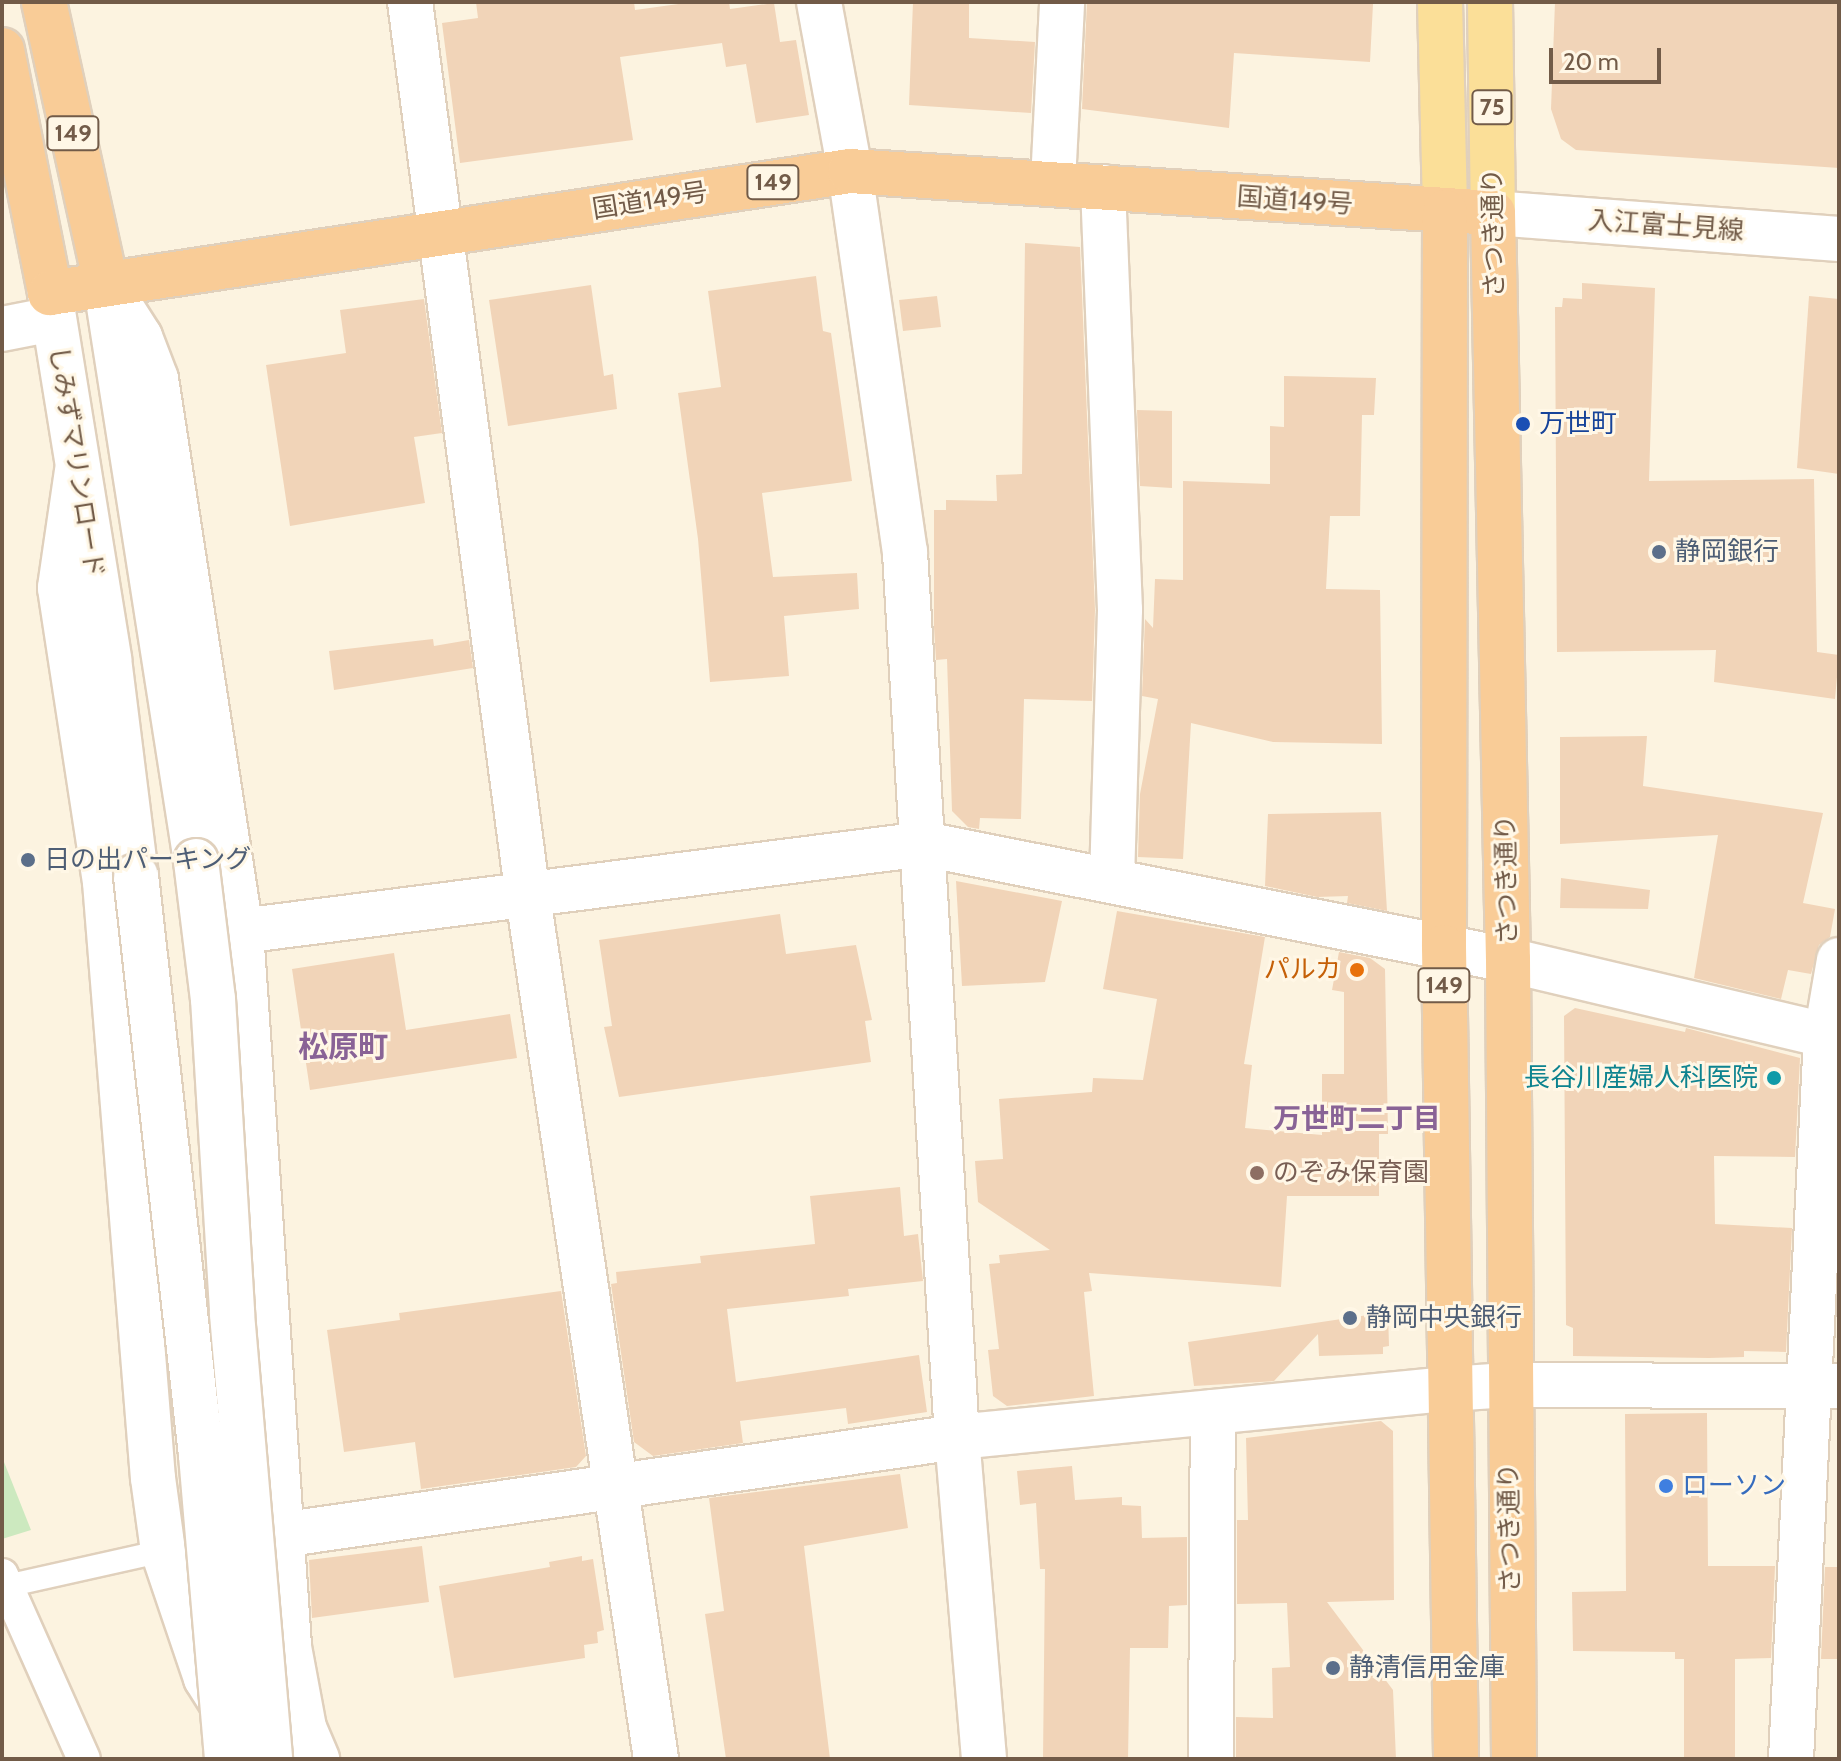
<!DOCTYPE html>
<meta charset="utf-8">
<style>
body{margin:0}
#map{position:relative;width:1841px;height:1761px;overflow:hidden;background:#fcf3e0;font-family:Cabin,"Noto Sans JP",sans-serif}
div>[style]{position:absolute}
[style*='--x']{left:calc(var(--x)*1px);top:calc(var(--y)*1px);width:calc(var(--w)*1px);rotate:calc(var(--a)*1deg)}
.green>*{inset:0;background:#cce9bf}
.building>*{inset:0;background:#f1d4b8}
.roads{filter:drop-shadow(2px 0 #e0d0bc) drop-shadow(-2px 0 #e0d0bc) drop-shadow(0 2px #e0d0bc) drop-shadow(0 -2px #e0d0bc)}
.service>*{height:22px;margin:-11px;padding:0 11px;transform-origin:11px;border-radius:11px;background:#fff}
.pedestrian>*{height:32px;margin:-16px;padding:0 16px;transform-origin:16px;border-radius:16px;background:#fff}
.minor>*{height:44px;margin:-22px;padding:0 22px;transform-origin:22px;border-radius:22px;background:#fff}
.tertiary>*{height:44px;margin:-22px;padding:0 22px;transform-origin:22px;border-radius:22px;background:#fff}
.secondary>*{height:44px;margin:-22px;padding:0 22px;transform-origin:22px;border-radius:22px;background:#fff}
.primary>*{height:44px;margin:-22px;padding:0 22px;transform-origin:22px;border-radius:22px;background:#fbdf98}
.trunk>*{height:44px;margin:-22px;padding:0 22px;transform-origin:22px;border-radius:22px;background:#f9cc97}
.bridges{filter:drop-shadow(2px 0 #e0d0bc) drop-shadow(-2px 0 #e0d0bc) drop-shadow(0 2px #e0d0bc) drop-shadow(0 -2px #e0d0bc)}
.tertiary-bridge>*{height:44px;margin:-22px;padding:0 22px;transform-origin:22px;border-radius:22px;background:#fff}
.dots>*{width:22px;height:22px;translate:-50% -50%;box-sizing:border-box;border:4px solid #fff7e6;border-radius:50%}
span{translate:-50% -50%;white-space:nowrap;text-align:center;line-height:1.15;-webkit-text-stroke:6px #fff7e6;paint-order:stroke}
.shield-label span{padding:2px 6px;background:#fff7e6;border:2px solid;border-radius:6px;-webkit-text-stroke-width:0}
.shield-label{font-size:24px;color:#725b48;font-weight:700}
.street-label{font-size:26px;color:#725b48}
.transit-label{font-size:26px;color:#164399}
.left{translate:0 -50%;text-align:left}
.service-label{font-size:26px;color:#4e5e75}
.food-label{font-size:26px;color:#c56008}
.right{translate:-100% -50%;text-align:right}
.culture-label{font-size:26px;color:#0d838f}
.education-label{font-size:26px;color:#785e54}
.shop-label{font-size:26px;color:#366cbe}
.neighbourhood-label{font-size:28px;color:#896396;font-weight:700}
.quarter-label{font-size:30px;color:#896396;font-weight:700}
.frame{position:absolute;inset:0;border:4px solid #725b48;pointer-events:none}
.scale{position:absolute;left:1549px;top:48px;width:112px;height:36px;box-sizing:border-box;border:4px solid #725b48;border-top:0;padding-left:10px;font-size:24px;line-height:28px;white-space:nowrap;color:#725b48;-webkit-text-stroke:6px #fff7e6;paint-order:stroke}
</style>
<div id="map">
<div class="green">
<div style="clip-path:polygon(2px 1457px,31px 1530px,2px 1539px)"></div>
</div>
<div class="building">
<div style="clip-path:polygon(476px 2px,634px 2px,635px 10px,693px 2px,729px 2px,730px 9px,774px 3px,780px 42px,796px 40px,809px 115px,756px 123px,746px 64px,726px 67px,722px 43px,620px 57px,633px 140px,460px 163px,442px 23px,478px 18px)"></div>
<div style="clip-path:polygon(913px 2px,969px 2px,969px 38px,1035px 42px,1031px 113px,909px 105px)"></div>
<div style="clip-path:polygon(1087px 2px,1373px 4px,1370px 62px,1234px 53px,1229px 128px,1082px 109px)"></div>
<div style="clip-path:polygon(1555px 2px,1839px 2px,1839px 168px,1576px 150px,1561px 139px,1551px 109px)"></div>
<div style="clip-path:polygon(1025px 243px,1080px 247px,1095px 610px,1092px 701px,1024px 699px,1021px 819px,980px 818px,979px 829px,968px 827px,952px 811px,947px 659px,936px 660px,934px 627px,934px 510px,946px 510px,946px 500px,997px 501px,996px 475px,1022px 474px)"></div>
<div style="clip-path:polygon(816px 276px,823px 331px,831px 333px,852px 481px,762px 493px,773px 577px,857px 573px,859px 609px,784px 616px,789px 676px,710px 682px,698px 539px,678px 393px,721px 387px,708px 291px)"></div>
<div style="clip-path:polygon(1582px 283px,1655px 288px,1649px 481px,1814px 479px,1817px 652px,1839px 655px,1835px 699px,1714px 682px,1716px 650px,1557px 652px,1555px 307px,1562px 307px,1563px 298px,1582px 299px)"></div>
<div style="clip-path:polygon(591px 285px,604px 376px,613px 374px,617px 409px,508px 426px,489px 300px)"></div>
<div style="clip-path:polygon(937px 296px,941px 327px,903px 331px,899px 300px)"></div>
<div style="clip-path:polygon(1809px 296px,1839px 299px,1839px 474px,1797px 468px)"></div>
<div style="clip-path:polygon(424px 299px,442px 433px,414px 437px,425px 503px,290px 526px,266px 365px,346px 353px,340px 310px)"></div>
<div style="clip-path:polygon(1284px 376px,1376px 378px,1374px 415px,1362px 415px,1360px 516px,1330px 516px,1326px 589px,1380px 590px,1382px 744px,1273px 742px,1191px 723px,1183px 859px,1138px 857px,1140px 794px,1158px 699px,1142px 696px,1145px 619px,1153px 628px,1155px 579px,1183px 580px,1183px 481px,1270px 484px,1270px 426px,1284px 427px)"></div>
<div style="clip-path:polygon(1137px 410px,1172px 411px,1172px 488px,1140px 486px)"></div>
<div style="clip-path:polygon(433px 639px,434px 646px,469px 640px,473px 668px,334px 690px,329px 651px)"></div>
<div style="clip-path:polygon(1647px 736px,1643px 786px,1823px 813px,1803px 903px,1835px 909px,1830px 937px,1819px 945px,1811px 974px,1788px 970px,1781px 999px,1694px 978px,1718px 835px,1560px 844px,1560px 737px)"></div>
<div style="clip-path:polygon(1381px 812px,1387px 911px,1347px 903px,1348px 896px,1317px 897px,1265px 886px,1268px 814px)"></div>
<div style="clip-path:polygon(1561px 878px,1650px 890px,1648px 909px,1560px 908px)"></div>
<div style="clip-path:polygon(956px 881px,1062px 901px,1045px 982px,962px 986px)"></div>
<div style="clip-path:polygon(1117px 911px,1265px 937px,1244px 1064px,1252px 1065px,1245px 1128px,1322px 1135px,1322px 1074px,1344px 1074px,1344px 992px,1332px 990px,1339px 952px,1370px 958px,1385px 969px,1388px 1134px,1379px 1134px,1379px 1196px,1287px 1196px,1281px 1287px,1089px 1273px,1092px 1291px,1084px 1292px,1094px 1396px,1007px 1406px,993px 1396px,988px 1350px,999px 1349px,989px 1264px,1000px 1263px,999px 1255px,1050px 1250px,978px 1202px,975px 1161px,1003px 1159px,999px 1099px,1092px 1092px,1093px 1078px,1143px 1080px,1157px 999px,1103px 989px)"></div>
<div style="clip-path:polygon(780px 914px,786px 954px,856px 945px,872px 1020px,865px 1021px,871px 1062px,619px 1097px,604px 1027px,612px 1026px,599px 940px)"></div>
<div style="clip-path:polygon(394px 953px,406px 1030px,510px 1014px,517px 1058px,310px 1090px,292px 969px)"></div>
<div style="clip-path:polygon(1575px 1008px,1685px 1032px,1686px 1028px,1800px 1058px,1795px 1157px,1714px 1156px,1715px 1224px,1792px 1228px,1786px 1352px,1744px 1351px,1744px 1357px,1709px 1358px,1573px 1356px,1573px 1328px,1566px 1325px,1564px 1016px)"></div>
<div style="clip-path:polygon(900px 1187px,904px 1236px,918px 1234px,923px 1281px,848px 1289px,849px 1296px,727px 1309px,736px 1382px,919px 1355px,927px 1412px,848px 1424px,846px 1408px,740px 1421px,743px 1443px,653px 1456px,634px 1442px,611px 1284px,617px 1283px,616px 1272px,701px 1263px,700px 1256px,815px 1244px,810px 1196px)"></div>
<div style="clip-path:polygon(561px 1291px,586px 1456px,576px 1467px,421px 1489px,415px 1442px,344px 1452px,327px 1330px,400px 1320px,399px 1313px)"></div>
<div style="clip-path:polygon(1388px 1312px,1389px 1346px,1383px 1347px,1383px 1354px,1319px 1356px,1318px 1334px,1274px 1381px,1194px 1386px,1188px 1342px)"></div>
<div style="clip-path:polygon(1707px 1413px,1708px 1566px,1775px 1566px,1771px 1658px,1735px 1659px,1735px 1759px,1684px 1759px,1684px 1659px,1675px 1659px,1675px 1652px,1573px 1651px,1572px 1592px,1626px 1591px,1625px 1414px)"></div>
<div style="clip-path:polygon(1381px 1421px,1393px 1431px,1394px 1600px,1327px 1602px,1393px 1690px,1396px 1759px,1236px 1759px,1236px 1717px,1273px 1718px,1272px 1668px,1290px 1667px,1287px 1603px,1237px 1604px,1237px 1520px,1248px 1520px,1246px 1438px)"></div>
<div style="clip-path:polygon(1072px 1466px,1075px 1500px,1122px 1497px,1122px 1505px,1141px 1506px,1142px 1538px,1187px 1537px,1187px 1605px,1169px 1606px,1168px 1648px,1130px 1648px,1128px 1759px,1043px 1759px,1045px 1569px,1040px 1569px,1036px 1503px,1020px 1505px,1017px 1471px)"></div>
<div style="clip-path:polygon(900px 1474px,908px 1528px,804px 1546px,830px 1759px,726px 1759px,705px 1614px,724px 1611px,709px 1498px)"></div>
<div style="clip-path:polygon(422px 1546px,429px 1602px,312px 1618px,309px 1560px)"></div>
<div style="clip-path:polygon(582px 1556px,582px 1561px,593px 1559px,604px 1630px,597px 1632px,598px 1643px,584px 1645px,585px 1658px,454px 1678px,439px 1586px,550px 1567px,549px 1562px)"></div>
<div style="clip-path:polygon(1825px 1567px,1839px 1567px,1839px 1659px,1821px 1659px)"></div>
</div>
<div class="roads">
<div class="service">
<div style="--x:2;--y:1587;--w:165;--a:-12.6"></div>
</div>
<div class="pedestrian">
<div style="--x:2;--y:1575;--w:201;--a:66"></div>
</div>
<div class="minor">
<div style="--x:410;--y:2;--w:903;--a:82.49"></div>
<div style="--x:528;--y:897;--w:871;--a:81.55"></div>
<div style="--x:819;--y:2;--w:172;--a:79.6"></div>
<div style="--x:850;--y:171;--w:385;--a:81.8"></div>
<div style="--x:905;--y:552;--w:887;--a:86.64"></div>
<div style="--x:957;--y:1437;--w:323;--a:85.2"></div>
<div style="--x:1053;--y:182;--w:180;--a:-87.1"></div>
<div style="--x:1103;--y:187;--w:423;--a:87.7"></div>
<div style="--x:1120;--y:610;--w:271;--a:91.7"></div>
<div style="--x:2;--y:329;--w:52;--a:-11.1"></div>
<div style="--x:241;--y:931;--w:689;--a:-7.26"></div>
<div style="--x:924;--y:844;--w:595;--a:11.23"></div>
<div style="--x:1508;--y:960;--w:340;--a:13.3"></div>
<div style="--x:281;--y:1535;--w:683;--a:-8.25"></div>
<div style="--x:957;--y:1437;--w:494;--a:-5.6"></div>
<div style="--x:1449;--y:1389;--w:59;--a:-3.9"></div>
<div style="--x:1508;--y:1385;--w:331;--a:0.2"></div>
<div style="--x:1211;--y:1759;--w:347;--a:-89.7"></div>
<div style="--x:1791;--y:1759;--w:724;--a:-87.23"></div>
<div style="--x:1826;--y:1036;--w:77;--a:-80.3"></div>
</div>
<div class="tertiary">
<div style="--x:106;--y:284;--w:63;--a:57.3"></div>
<div style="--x:140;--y:337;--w:45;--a:69.1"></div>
<div style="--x:156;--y:379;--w:559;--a:81.25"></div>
<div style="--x:241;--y:931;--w:718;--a:86.16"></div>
<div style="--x:289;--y:1647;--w:82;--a:79.5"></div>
<div style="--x:304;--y:1728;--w:34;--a:67"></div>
<div style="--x:50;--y:293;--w:371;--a:80.8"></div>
<div style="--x:109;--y:659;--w:219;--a:82.9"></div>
<div style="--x:109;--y:306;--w:562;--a:81.09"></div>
<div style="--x:77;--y:471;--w:118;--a:98.3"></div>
<div style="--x:60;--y:588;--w:297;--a:81.3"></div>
<div style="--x:105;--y:882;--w:598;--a:85.4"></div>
<div style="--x:153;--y:1478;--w:74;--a:82.2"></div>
<div style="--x:163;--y:1551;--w:134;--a:71.3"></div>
<div style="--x:206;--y:1678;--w:25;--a:58"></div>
</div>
<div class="secondary">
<div style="--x:1493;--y:213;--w:347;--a:4.3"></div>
</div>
<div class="primary">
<div style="--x:1440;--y:2;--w:210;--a:88.6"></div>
<div style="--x:1490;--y:2;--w:211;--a:89.2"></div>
</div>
<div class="trunk">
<div style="--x:44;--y:2;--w:289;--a:77.6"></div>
<div style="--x:2;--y:50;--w:248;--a:78.8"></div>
<div style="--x:50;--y:293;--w:809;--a:-8.67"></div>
<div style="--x:850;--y:171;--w:644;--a:3.74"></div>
<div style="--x:1493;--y:213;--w:747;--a:88.85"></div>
<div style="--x:1508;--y:960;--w:799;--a:89.57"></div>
<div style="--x:1445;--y:212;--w:735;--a:90.08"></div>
<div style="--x:1444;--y:947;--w:812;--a:89.15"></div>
</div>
</div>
<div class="bridges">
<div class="tertiary-bridge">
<div style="--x:196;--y:861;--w:139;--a:83"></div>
<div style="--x:213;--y:999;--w:316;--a:86.5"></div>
<div style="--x:232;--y:1314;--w:447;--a:85.1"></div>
<div style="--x:136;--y:876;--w:583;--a:83.59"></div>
<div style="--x:201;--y:1455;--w:305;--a:85.1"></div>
</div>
</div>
<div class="dots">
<div style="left:1523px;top:424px;background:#1a4fb4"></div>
<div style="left:1659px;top:552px;background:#5c6f8a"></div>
<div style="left:28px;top:860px;background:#5c6f8a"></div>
<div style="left:1357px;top:970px;background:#e8710a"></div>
<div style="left:1774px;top:1078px;background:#0f9aa8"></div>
<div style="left:1257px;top:1173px;background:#8d6e63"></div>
<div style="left:1350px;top:1318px;background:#5c6f8a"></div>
<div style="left:1666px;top:1486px;background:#3f7fe0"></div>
<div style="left:1333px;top:1668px;background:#5c6f8a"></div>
</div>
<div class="shield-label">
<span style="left:1492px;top:107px">75</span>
<span style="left:73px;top:133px">149</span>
<span style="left:773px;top:182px">149</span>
<span style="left:1444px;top:985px">149</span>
</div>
<div class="street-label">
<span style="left:650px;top:201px;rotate:-9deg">国道149号</span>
<span style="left:1295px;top:201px;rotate:4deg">国道149号</span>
<span style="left:1666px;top:226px;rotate:4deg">入江富士見線</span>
<span style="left:1494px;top:233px;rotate:-91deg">さつき通り</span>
<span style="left:76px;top:462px;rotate:81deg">しみずマリンロード</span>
<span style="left:1507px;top:880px;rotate:-91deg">さつき通り</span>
<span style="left:1510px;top:1528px;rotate:-91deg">さつき通り</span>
</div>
<div class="transit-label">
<span class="left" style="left:1539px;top:424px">万世町</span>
</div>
<div class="service-label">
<span class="left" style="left:1675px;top:552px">静岡銀行</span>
<span class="left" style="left:44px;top:860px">日の出パーキング</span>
<span class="left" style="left:1366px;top:1318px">静岡中央銀行</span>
<span class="left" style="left:1349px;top:1668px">静清信用金庫</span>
</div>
<div class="food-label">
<span class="right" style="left:1341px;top:970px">パルカ</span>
</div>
<div class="culture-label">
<span class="right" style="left:1758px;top:1078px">長谷川産婦人科医院</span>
</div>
<div class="education-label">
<span class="left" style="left:1273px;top:1173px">のぞみ保育園</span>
</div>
<div class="shop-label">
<span class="left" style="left:1682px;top:1486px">ローソン</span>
</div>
<div class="neighbourhood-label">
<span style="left:1357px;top:1118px">万世町二丁目</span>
</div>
<div class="quarter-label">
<span style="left:343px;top:1047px">松原町</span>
</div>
<div class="frame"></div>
<div class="scale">20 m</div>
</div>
